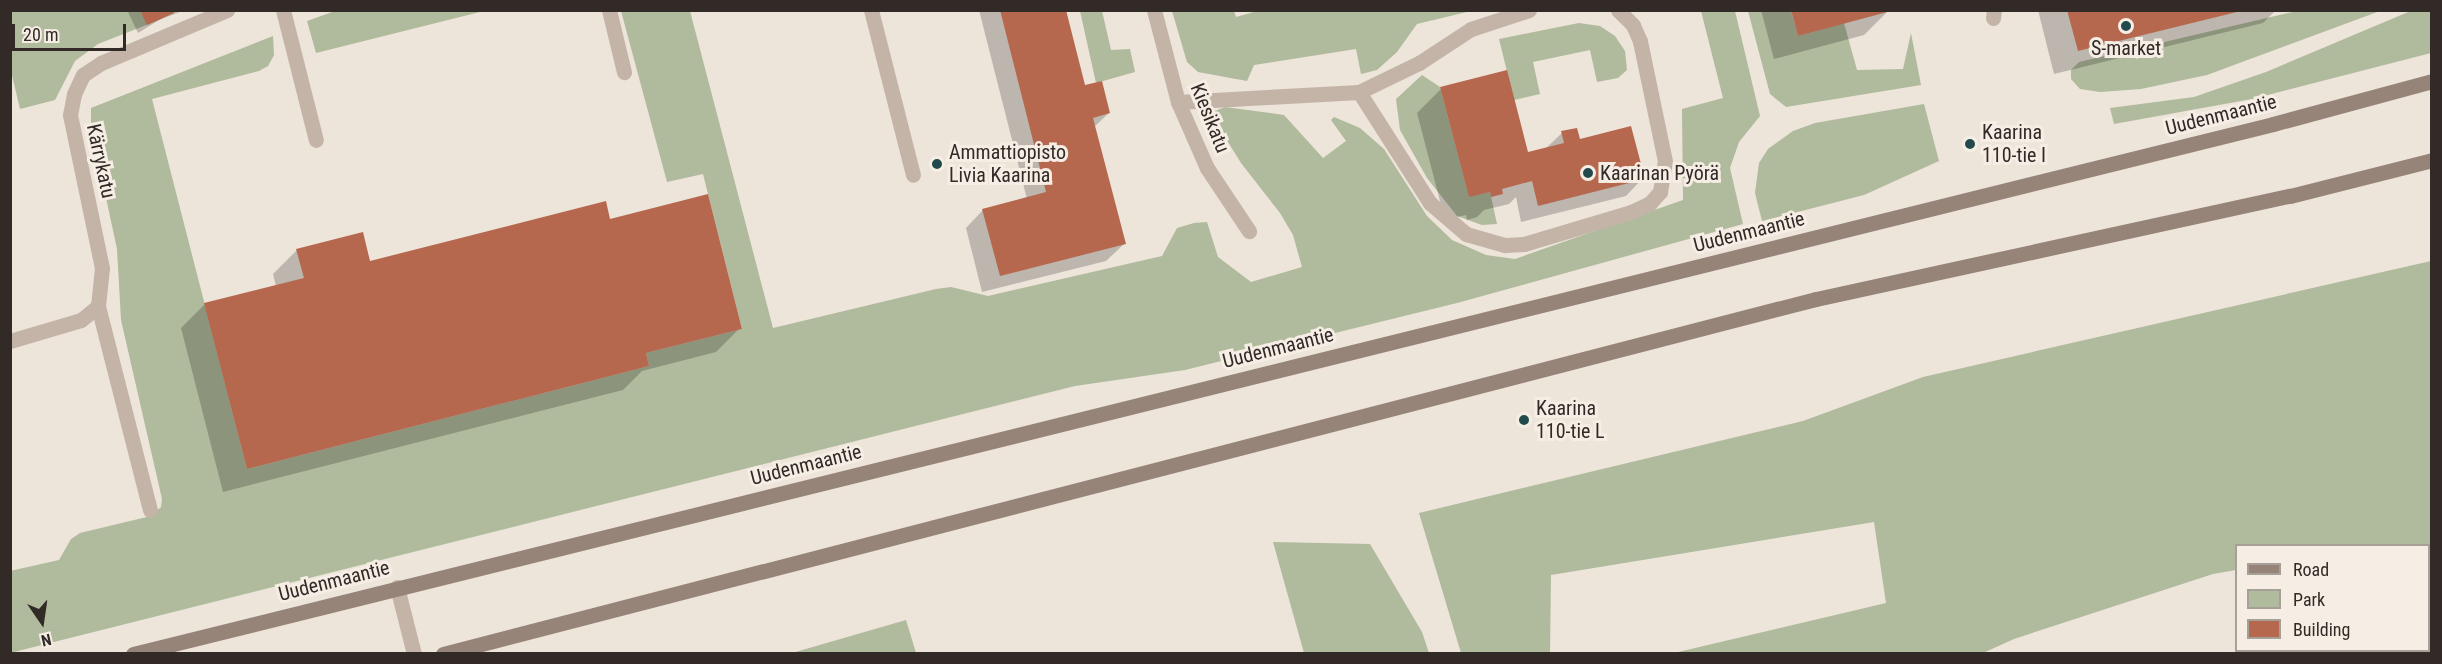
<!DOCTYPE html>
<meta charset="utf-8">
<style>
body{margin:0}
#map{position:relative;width:2442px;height:664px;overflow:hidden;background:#ede4da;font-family:"Roboto Condensed",sans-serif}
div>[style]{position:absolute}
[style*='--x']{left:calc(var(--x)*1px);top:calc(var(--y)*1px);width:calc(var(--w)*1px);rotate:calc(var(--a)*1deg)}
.green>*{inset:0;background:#b0ba9c}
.shadow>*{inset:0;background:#0003}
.building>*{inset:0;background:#b6684f}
.lane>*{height:15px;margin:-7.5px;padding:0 7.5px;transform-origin:7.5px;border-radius:7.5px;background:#c4b4a8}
.street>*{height:15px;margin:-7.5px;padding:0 7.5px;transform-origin:7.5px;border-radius:7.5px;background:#c4b4a8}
.secondary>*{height:15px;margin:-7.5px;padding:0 7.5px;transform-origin:7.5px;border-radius:7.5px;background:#978479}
.dots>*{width:16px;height:16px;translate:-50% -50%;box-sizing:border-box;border:3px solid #f6eee5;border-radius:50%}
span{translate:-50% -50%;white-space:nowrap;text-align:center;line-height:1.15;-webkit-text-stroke:6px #f6eee5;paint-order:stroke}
.poi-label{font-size:20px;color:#312a27}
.left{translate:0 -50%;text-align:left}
.street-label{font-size:20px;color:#312a27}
.frame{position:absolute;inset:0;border:12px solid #312a27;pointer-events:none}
.legend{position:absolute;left:2235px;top:544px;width:195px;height:108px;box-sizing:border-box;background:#f6eee5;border:2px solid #a7a099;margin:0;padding:8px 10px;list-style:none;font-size:18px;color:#312a27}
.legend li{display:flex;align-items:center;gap:12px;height:30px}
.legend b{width:30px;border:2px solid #a7a099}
.north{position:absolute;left:12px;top:592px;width:60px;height:60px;-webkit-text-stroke:4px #f6eee5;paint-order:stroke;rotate:167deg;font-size:16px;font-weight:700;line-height:24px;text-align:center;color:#312a27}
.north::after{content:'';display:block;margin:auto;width:21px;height:27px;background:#312a27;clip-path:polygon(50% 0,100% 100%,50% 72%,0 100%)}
.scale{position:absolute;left:12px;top:24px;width:114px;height:27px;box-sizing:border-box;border:3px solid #312a27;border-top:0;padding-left:8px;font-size:18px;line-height:21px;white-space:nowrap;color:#312a27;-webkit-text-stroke:4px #f6eee5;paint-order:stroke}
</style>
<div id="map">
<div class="green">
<div style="clip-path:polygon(1261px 10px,1471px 10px,1471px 11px,1417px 24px,1397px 52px,1377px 70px,1361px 74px,1356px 49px,1254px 65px,1247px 81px,1198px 72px,1187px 62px,1172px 11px,1234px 11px,1236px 17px)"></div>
<div style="clip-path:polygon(2413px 10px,2431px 11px,2431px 53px,2252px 99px,2114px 124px,2110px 108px,2194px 97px,2266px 72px)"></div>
<div style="clip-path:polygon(10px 11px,182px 11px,98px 44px,75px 61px,55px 100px,20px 109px,11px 71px)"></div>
<div style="clip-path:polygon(335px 11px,335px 10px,484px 11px,316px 53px,307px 21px)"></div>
<div style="clip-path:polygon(621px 11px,690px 11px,773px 328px,936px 289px,951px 287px,988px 296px,1162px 256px,1177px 228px,1194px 223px,1207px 222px,1218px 257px,1251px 282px,1302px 267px,1293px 235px,1280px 213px,1241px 163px,1213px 118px,1215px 111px,1225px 107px,1284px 115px,1323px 158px,1346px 141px,1331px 120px,1334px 117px,1360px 128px,1384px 149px,1427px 216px,1452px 240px,1486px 255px,1515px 259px,1683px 200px,1682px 109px,1723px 98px,1701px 11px,1735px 11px,1760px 116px,1739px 142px,1730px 168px,1743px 224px,1457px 303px,1185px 370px,1075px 386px,10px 653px,10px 571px,59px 560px,71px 539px,80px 533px,151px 516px,161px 507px,162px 499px,121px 320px,117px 249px,91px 128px,91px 108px,273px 36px,274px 55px,268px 66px,259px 71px,152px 99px,247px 469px,649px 366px,646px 353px,742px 329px,703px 174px,667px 182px)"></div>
<div style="clip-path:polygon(1080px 11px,1102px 11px,1111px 50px,1130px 49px,1135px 72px,1096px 83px)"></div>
<div style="clip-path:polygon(1748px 11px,1791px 11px,1798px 36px,1844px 23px,1857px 70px,1903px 69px,1911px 33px,1921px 85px,1786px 107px,1770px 94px)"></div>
<div style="clip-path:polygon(2297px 11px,2380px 11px,2207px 75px,2141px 89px,2100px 92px,2080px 89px,2071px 79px,2071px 70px,2079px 62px)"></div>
<div style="clip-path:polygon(1579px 23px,1600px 26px,1615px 36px,1625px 51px,1627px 70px,1618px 78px,1597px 82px,1590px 50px,1533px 62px,1540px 94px,1514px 100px,1499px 39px)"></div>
<div style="clip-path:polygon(1422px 75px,1440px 87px,1469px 196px,1490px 192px,1497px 224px,1482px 225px,1457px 216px,1427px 178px,1400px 130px,1396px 99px)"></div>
<div style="clip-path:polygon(1924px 104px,1939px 161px,1864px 195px,1762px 221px,1755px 193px,1759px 163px,1768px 149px,1793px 131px,1815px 123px)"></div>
<div style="clip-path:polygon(2431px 261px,2431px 546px,2236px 546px,2236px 570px,2213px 574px,2014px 639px,1983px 653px,1674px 653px,1886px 603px,1874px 522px,1551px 575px,1550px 653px,1461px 653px,1419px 513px,1803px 421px,1923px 377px)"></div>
<div style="clip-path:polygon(1273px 542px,1370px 544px,1422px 632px,1429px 653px,1304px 653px)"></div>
<div style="clip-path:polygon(906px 620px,916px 653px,792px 653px)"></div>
</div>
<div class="shadow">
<div style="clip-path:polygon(127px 10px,171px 10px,172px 12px,138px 33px)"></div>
<div style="clip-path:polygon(979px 10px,1065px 10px,1084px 87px,1109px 113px,1094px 127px,1124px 244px,1106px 261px,982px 292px,966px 228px,983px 210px,1027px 199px)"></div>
<div style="clip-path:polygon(1761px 10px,1887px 10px,1888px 11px,1864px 35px,1774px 59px)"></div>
<div style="clip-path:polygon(2038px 10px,2276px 10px,2263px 23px,2054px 74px)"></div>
<div style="clip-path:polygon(1441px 89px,1527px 155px,1545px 149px,1562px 133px,1643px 178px,1626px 196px,1521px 222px,1516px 197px,1509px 204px,1484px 210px,1477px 217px,1467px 220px,1466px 215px,1445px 220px,1417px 113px)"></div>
<div style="clip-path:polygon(609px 221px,740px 328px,716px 352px,642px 371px,623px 390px,223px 492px,181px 328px,205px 304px,276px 286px,273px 274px,297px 250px,368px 263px)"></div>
</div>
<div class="building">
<div style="clip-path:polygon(140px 10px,173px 10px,174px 13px,147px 25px)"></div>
<div style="clip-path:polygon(1000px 10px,1066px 10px,1085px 85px,1102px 81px,1110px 113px,1093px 118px,1126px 244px,1000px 276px,982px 209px,1046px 192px)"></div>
<div style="clip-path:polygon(1791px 10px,1891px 10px,1891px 11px,1798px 36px)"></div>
<div style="clip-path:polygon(2067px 10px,2241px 10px,2241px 11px,2078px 51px)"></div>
<div style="clip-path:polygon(1507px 70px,1528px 152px,1564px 143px,1561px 131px,1577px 128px,1580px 139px,1631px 126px,1645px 179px,1538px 206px,1532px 181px,1502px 189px,1503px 194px,1491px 197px,1490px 192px,1469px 197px,1440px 87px)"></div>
<div style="clip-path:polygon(708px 194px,742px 329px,646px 353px,649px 366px,247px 469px,204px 303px,304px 278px,296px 249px,363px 232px,370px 261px,606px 201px,610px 219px)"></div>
</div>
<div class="lane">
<div style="--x:283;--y:10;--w:134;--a:75.8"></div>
<div style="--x:609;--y:10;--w:64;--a:76.4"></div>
<div style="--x:871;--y:10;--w:170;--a:75.7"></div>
<div style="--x:1359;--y:92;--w:132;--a:57.4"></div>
<div style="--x:1430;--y:203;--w:48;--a:40.7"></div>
<div style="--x:1466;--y:234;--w:41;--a:15.8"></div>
<div style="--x:1505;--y:245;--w:19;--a:-3"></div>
<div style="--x:1524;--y:244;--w:112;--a:-16.7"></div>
<div style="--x:1631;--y:212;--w:21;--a:-25"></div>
<div style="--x:1650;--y:203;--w:15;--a:-48"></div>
<div style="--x:1660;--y:192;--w:31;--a:-81"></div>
<div style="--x:1665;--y:161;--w:123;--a:-101.8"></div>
<div style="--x:1640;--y:41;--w:17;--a:-114"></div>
<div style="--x:1633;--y:25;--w:21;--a:-135"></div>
<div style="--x:1178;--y:102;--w:181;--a:-3.2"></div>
<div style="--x:1359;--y:92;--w:67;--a:-25.8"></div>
<div style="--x:1419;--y:63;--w:62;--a:-33.2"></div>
<div style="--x:1471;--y:29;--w:61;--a:-18.1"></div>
</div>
<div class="street">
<div style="--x:1154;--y:10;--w:95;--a:75.4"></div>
<div style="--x:1178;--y:102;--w:72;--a:66.3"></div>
<div style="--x:1207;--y:168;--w:76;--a:56.3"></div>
<div style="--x:1993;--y:18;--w:8;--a:-83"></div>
<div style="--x:10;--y:341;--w:74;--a:-16.5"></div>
<div style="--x:81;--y:320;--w:22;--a:-39"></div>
<div style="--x:150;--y:510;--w:211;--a:-104.3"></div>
<div style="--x:98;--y:306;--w:38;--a:-84"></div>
<div style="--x:102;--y:268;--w:156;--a:-101.8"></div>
<div style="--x:70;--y:115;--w:21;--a:-79"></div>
<div style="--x:74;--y:94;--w:21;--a:-65"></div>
<div style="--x:83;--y:75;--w:22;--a:-34"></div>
<div style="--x:101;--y:63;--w:137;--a:-22.8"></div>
<div style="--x:397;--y:587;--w:69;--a:75.8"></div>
</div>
<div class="secondary">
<div style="--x:133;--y:654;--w:2205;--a:-13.91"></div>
<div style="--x:2273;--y:124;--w:165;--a:-15.1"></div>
<div style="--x:443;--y:654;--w:1418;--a:-14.5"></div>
<div style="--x:1816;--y:299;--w:485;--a:-12.3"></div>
<div style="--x:2290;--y:196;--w:146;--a:-14.2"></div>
</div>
<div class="dots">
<div style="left:2126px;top:26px;background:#224a4d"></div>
<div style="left:1970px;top:144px;background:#224a4d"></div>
<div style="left:937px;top:164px;background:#224a4d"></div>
<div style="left:1588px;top:173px;background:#224a4d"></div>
<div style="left:1524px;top:420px;background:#224a4d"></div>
</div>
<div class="poi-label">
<span style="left:2126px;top:48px">S-market</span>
<span class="left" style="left:1982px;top:144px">Kaarina<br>110-tie I</span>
<span class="left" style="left:949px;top:164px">Ammattiopisto<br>Livia Kaarina</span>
<span class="left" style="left:1600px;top:173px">Kaarinan Pyörä</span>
<span class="left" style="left:1536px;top:420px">Kaarina<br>110-tie L</span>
</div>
<div class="street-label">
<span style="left:2221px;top:115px;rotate:-14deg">Uudenmaantie</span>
<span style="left:1210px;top:118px;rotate:68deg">Kiesikatu</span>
<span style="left:101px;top:161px;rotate:78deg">Kärrykatu</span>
<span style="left:1749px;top:232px;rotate:-14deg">Uudenmaantie</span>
<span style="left:1278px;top:348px;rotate:-14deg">Uudenmaantie</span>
<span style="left:806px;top:465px;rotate:-14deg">Uudenmaantie</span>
<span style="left:334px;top:581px;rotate:-14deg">Uudenmaantie</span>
</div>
<div class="frame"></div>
<ul class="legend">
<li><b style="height:8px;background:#978479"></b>Road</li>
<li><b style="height:16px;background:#b0ba9c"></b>Park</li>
<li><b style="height:16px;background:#b6684f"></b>Building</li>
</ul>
<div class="north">N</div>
<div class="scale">20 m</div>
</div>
